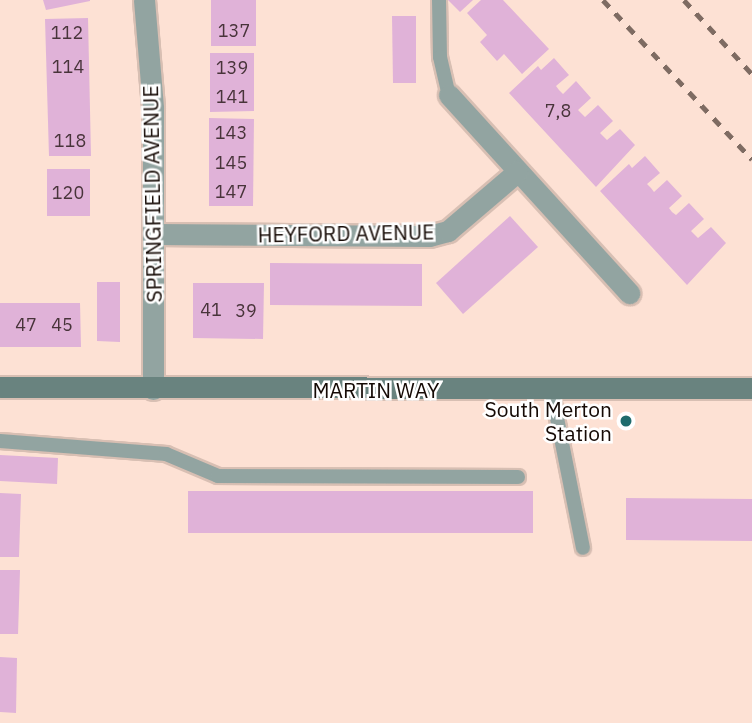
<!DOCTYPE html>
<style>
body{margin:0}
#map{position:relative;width:752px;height:723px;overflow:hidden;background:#fde1d4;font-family:"IBM Plex Sans",sans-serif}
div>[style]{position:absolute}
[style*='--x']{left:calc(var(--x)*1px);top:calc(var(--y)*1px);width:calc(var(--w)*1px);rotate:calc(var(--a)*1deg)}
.building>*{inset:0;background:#e0b2d8}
.roads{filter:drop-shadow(2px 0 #d8bfb3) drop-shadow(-2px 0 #d8bfb3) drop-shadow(0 2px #d8bfb3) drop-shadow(0 -2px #d8bfb3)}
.lane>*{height:14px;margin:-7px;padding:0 7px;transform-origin:7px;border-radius:7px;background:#92a4a1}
.street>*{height:21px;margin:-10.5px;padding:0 10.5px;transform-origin:10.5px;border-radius:10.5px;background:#92a4a1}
.secondary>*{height:21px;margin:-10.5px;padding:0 10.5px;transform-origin:10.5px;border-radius:10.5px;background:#69837f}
.rail>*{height:5px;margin-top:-2.5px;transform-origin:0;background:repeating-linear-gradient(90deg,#7e6b62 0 9px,transparent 0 18px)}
.dots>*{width:19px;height:19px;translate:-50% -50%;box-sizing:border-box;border:4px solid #fff;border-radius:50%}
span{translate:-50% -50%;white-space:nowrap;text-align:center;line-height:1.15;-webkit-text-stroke:5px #fff;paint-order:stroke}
.number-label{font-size:18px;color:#48343a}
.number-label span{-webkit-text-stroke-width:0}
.street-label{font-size:21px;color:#150a05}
.poi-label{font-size:21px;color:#150a05}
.right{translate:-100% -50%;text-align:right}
</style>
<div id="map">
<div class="building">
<div style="clip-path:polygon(43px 0,90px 0,90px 1px,46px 10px)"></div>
<div style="clip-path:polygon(211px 0,256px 0,256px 46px,211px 46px)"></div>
<div style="clip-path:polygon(448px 0,473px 0,460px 12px)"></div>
<div style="clip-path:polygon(481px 0,503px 0,549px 49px,522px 74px,504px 54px,497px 61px,480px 42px,487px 35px,467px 13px)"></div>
<div style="clip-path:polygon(392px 16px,416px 16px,416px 83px,393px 83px)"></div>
<div style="clip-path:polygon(88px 18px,91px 156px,49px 156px,45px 19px)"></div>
<div style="clip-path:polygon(210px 53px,254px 53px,254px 111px,210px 112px)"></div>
<div style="clip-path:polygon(554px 58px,569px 75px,556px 86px,559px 90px,563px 94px,576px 81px,591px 98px,578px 110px,585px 117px,598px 105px,613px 121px,600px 133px,607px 140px,620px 129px,635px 145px,596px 187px,509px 93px,538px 66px,541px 70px)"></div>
<div style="clip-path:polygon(209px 118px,254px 119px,253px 206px,209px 206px)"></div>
<div style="clip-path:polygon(645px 156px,660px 173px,647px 184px,651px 188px,654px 192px,667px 180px,682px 196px,669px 208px,672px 212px,676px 215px,689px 203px,704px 219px,691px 231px,698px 238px,711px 227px,726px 243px,687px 285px,600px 191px,629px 164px,632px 168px)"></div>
<div style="clip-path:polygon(47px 169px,90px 169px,90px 216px,47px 216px)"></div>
<div style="clip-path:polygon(510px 216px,538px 247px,463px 314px,436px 283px)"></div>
<div style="clip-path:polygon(270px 263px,422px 264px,422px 306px,270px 305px)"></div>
<div style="clip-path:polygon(97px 282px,120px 282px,120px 342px,97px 341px)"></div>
<div style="clip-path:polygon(193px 283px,264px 283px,263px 339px,193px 338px)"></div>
<div style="clip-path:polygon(0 303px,80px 303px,81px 347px,0 347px)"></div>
<div style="clip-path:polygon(0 455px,58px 458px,57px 484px,0 481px)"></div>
<div style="clip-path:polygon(188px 491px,533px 491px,533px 533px,188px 533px)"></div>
<div style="clip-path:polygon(0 493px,21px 494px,19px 557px,0 557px)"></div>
<div style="clip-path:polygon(626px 498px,752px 499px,752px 541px,626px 540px)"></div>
<div style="clip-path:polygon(0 570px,20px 570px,18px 634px,0 634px)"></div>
<div style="clip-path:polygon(0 657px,17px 658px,16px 713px,0 712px)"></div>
</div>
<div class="roads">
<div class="lane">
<div style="--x:439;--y:0;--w:57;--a:89"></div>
<div style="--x:440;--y:57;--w:39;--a:77"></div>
<div style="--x:551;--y:388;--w:163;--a:78.7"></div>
<div style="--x:0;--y:441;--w:167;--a:4.5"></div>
<div style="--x:166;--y:454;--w:56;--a:22.9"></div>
<div style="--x:218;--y:476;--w:300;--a:0.2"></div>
</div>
<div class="street">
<div style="--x:144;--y:0;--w:108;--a:85.2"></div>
<div style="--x:153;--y:108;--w:281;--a:90"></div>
<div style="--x:449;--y:95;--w:268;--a:47.7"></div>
<div style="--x:153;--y:234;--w:276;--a:0.4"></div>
<div style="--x:429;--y:236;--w:20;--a:-15"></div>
<div style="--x:448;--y:231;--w:91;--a:-40.5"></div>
</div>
<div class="secondary">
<div style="--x:0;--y:387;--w:752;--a:0.08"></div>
</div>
</div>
<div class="rail">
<div style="--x:603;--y:0;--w:218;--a:46.9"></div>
<div style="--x:684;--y:0;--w:100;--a:47.4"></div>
</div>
<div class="dots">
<div style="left:626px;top:421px;background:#1f6b6c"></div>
</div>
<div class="number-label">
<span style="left:234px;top:31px">137</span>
<span style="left:67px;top:33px">112</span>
<span style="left:68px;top:67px">114</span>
<span style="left:232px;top:68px">139</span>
<span style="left:232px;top:97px">141</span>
<span style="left:558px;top:111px">7,8</span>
<span style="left:231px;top:133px">143</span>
<span style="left:70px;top:141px">118</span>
<span style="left:231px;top:163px">145</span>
<span style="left:231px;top:192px">147</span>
<span style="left:68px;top:193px">120</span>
<span style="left:211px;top:310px">41</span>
<span style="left:246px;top:311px">39</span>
<span style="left:26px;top:325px">47</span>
<span style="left:62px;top:325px">45</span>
</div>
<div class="street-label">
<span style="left:152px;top:194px;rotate:-91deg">SPRINGFIELD AVENUE</span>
<span style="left:346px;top:233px;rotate:-1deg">HEYFORD AVENUE</span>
<span style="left:376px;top:390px">MARTIN WAY</span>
</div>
<div class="poi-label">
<span class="right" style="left:612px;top:421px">South Merton<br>Station</span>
</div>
</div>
